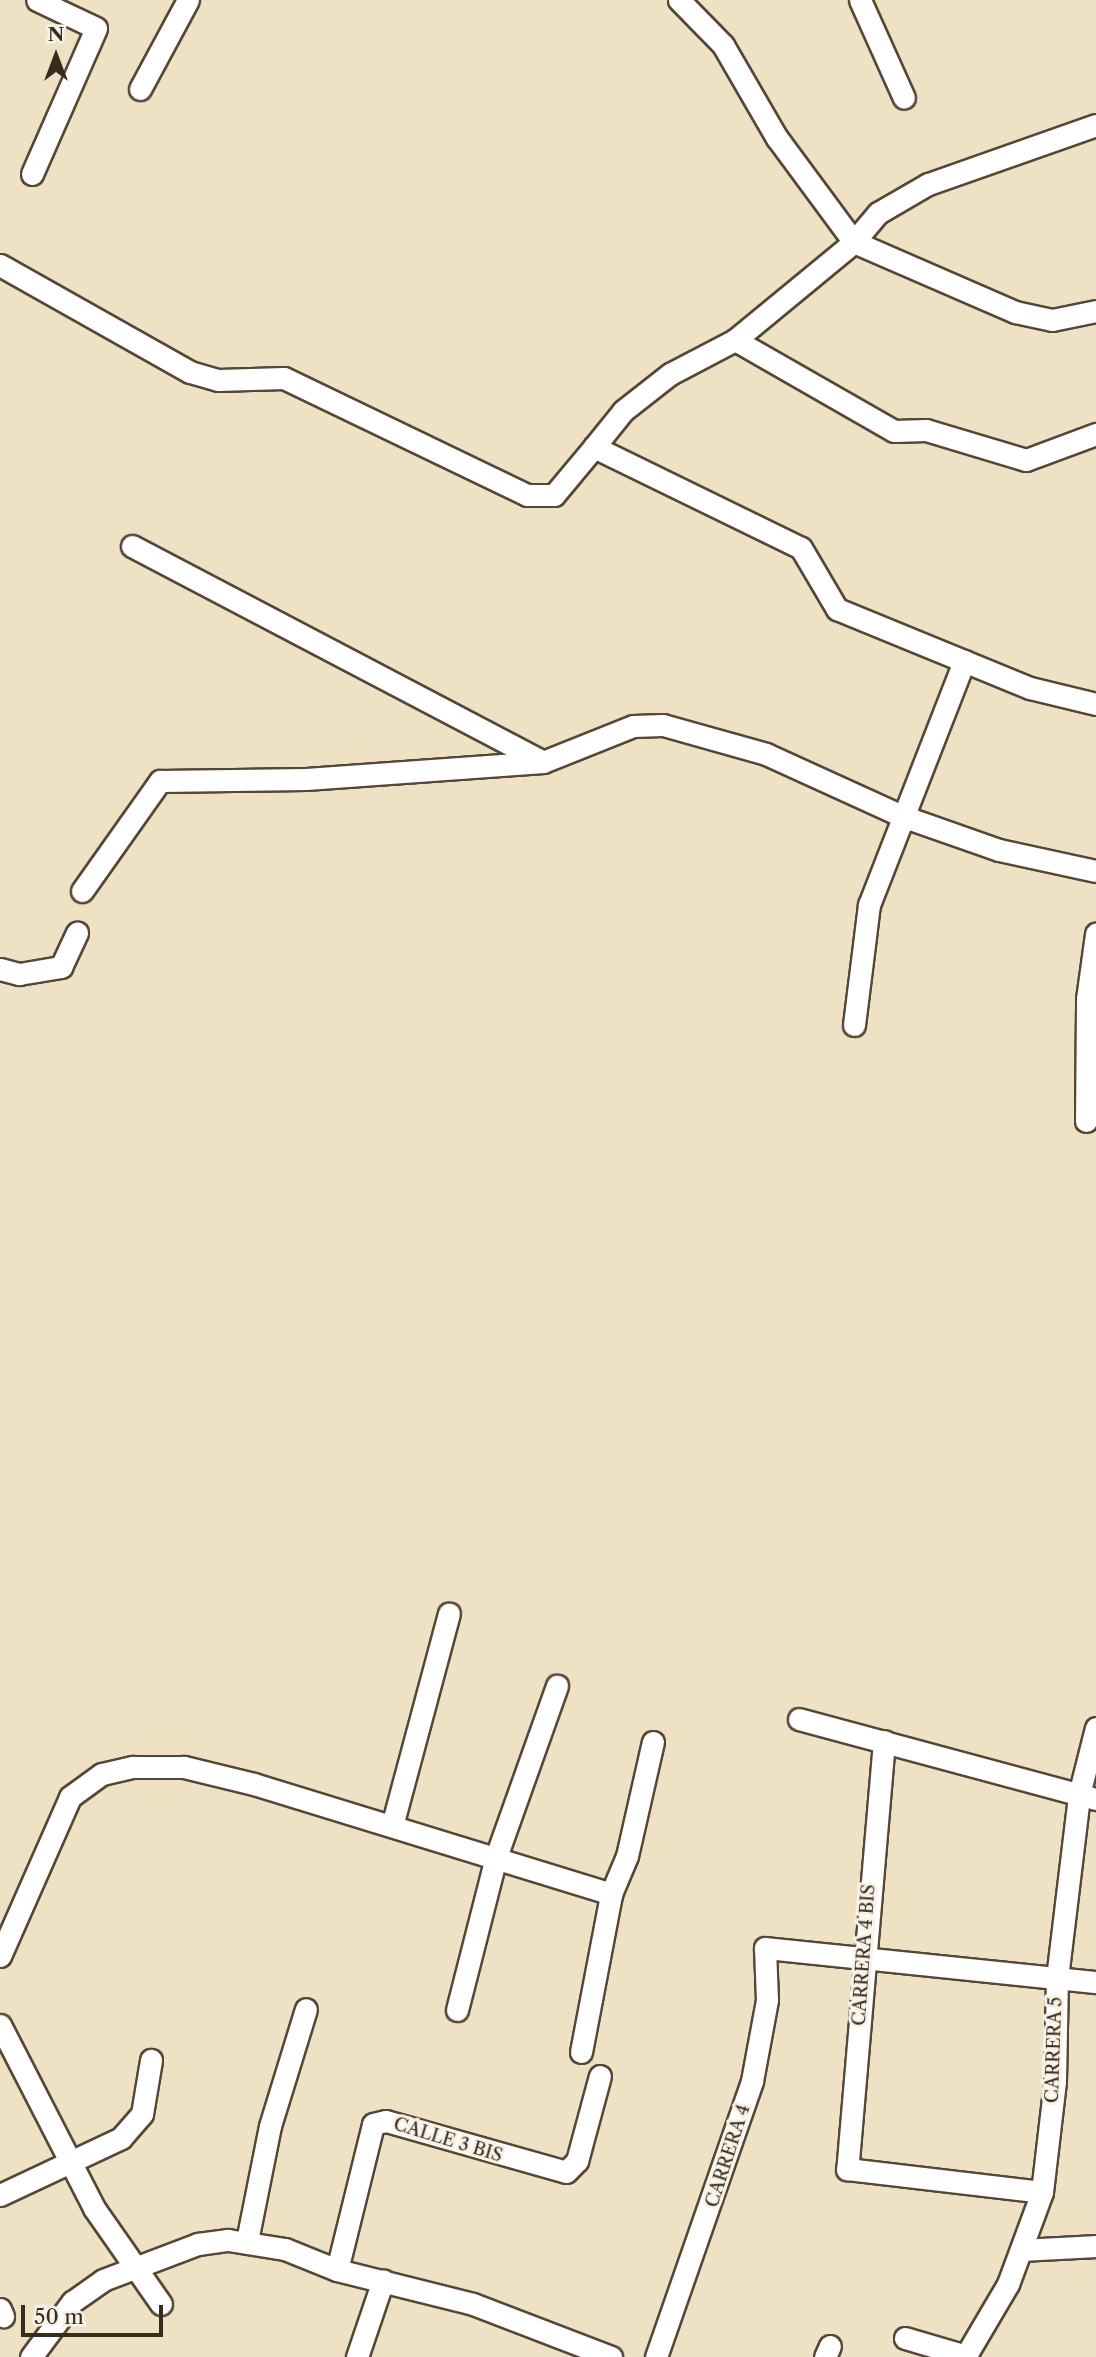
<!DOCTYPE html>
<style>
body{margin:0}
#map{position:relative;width:1096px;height:2357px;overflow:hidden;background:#efe2c4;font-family:"Libre Caslon Text",serif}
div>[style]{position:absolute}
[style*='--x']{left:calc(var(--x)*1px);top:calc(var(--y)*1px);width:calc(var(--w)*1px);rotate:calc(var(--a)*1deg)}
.roads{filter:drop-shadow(2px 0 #564637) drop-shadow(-2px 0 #564637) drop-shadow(0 2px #564637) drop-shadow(0 -2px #564637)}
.street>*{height:21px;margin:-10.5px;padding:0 10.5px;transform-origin:10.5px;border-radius:10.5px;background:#fff}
span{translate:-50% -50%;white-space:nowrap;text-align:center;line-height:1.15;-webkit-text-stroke:6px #f7f3e8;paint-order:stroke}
.street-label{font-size:18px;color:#3b2a1e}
.north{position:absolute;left:21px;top:21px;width:70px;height:70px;-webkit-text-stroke:5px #f7f3e8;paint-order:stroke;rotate:0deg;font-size:19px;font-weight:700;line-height:28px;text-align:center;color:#3b2a1e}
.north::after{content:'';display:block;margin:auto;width:24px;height:32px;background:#3b2a1e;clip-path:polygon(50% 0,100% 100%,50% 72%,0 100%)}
.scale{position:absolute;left:21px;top:2305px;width:142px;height:32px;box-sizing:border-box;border:4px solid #3b2a1e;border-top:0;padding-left:9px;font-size:21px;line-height:24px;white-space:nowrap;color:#3b2a1e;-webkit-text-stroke:5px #f7f3e8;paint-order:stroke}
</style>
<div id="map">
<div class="roads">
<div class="street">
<div style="--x:679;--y:0;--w:63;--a:45.6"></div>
<div style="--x:723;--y:45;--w:108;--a:59.9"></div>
<div style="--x:777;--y:138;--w:129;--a:53.5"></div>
<div style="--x:854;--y:242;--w:176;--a:23.5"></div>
<div style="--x:1015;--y:312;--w:38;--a:12"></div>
<div style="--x:1052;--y:320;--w:45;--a:-11.6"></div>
<div style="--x:860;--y:0;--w:107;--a:65.8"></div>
<div style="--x:140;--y:89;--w:101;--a:-61.7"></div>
<div style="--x:1096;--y:125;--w:178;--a:160.6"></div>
<div style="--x:928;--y:184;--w:58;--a:149.9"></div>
<div style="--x:878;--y:213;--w:38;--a:130"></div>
<div style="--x:854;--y:242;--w:154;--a:140.5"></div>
<div style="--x:735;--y:340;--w:73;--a:152.4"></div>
<div style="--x:670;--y:374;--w:60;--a:141.8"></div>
<div style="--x:623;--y:411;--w:46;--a:128.9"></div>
<div style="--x:594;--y:447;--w:230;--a:26"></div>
<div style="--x:801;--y:548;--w:71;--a:59.5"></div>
<div style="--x:837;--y:609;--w:209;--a:22.3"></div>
<div style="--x:1030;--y:688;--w:68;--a:13.6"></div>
<div style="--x:32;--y:174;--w:159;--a:-66.3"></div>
<div style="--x:96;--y:28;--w:65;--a:-154.6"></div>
<div style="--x:0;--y:265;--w:218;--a:29.4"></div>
<div style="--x:190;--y:372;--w:29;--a:16"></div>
<div style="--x:218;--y:380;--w:66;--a:-1.7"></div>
<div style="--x:284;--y:378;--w:270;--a:25.7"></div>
<div style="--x:527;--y:495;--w:27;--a:0"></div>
<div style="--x:554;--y:495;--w:62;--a:-50.2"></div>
<div style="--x:735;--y:340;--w:183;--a:29.8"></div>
<div style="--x:894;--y:431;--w:32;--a:-2"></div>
<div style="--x:926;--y:430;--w:104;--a:16.7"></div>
<div style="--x:1026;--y:460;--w:75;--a:-20.4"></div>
<div style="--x:132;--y:546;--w:464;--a:27.7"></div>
<div style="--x:82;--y:891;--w:135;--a:-54.7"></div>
<div style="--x:160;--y:781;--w:146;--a:-0.8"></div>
<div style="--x:306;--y:779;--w:238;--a:-4.1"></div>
<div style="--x:543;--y:762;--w:97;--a:-21.8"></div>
<div style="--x:633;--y:726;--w:30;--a:-2"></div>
<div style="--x:663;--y:725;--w:107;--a:15.7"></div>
<div style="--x:766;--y:754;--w:149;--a:24.5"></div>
<div style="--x:902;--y:816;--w:103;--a:19.3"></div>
<div style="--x:999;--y:850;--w:99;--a:12.2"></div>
<div style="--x:0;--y:969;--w:20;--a:15"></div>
<div style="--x:19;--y:974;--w:43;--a:-9.5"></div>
<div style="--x:61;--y:967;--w:38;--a:-65"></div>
<div style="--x:854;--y:1025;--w:121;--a:-82.9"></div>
<div style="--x:869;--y:905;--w:262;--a:-68.7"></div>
<div style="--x:1086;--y:1121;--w:122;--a:-89.5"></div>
<div style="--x:1087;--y:999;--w:66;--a:-82.1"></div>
<div style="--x:799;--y:1719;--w:308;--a:15.1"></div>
<div style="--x:884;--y:1741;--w:430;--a:94.9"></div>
<div style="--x:847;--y:2169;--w:196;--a:6.7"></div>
<div style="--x:392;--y:1826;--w:220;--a:-75"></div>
<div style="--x:0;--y:1956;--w:174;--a:-66.2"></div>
<div style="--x:70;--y:1797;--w:39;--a:-36"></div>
<div style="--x:102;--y:1774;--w:32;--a:-13"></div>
<div style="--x:133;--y:1767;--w:51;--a:0"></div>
<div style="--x:184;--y:1767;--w:72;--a:13.7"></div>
<div style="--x:254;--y:1784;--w:374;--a:17.1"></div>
<div style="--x:457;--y:2010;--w:158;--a:-75.7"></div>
<div style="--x:496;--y:1857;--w:182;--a:-70.4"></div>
<div style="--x:0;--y:2025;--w:206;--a:62.8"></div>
<div style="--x:94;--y:2208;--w:117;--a:55.1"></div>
<div style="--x:581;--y:2052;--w:161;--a:-79.2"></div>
<div style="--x:611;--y:1894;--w:41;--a:-67.2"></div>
<div style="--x:627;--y:1856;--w:117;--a:-77.2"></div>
<div style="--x:0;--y:2195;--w:134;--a:-25.2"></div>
<div style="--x:121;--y:2138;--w:32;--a:-49"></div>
<div style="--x:142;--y:2114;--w:55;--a:-80.5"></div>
<div style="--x:247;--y:2241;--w:117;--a:-78.7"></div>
<div style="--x:270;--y:2126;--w:122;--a:-72.9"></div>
<div style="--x:1022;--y:2250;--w:74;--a:-3.1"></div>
<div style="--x:337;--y:2270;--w:150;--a:-76.1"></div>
<div style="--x:373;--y:2124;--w:13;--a:-13"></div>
<div style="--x:386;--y:2121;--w:187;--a:15.8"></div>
<div style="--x:566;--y:2172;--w:16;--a:-45"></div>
<div style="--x:577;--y:2161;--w:88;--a:-74.9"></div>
<div style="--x:0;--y:2309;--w:8;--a:67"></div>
<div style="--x:905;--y:2338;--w:64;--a:16.4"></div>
<div style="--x:31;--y:2357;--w:69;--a:-53.3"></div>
<div style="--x:72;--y:2302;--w:38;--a:-35"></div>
<div style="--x:103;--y:2280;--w:102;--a:-20.8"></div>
<div style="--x:198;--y:2244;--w:30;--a:-8"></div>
<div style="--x:228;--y:2240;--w:58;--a:9"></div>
<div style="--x:285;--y:2249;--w:56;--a:22"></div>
<div style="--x:337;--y:2270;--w:140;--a:14"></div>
<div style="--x:473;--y:2304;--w:148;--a:21"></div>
<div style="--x:357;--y:2357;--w:81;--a:-71.3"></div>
<div style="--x:656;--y:2357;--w:292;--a:-70.8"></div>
<div style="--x:752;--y:2081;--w:82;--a:-79.5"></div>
<div style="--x:767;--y:2000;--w:52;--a:-92.2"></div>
<div style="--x:765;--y:1948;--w:333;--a:5.9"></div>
<div style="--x:825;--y:2357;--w:12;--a:-66"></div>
<div style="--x:965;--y:2357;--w:85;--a:-59.5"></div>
<div style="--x:1008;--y:2284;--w:98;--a:-69.7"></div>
<div style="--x:1042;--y:2192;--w:112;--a:-83.3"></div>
<div style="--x:1055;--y:2081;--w:103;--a:-88.9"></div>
<div style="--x:1057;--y:1978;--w:184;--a:-83.1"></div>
<div style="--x:1079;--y:1795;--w:69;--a:-75.8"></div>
</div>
</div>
<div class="street-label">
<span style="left:864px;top:1955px;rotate:-86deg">CARRERA 4 BIS</span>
<span style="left:1054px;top:2050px;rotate:-88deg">CARRERA 5</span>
<span style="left:448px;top:2140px;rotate:17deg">CALLE 3 BIS</span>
<span style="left:728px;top:2156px;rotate:-72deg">CARRERA 4</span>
</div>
<div class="north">N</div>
<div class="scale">50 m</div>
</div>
